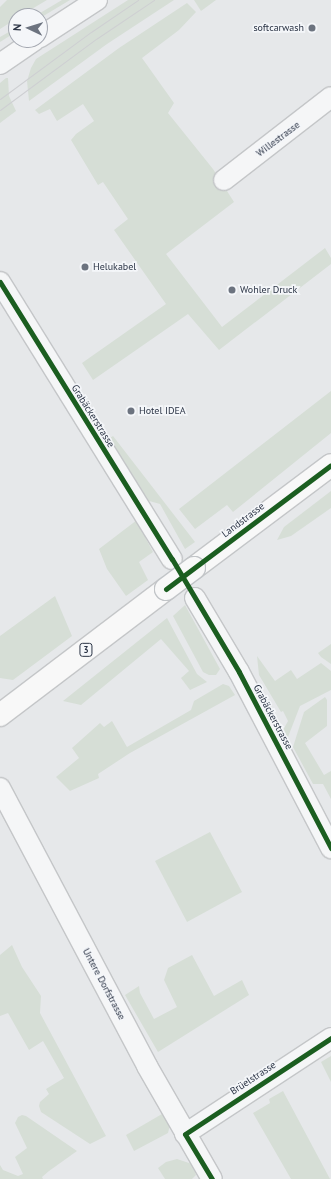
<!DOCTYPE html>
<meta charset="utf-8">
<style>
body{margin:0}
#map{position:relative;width:331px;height:1179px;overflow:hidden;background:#e6e8ea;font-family:"PT Sans",sans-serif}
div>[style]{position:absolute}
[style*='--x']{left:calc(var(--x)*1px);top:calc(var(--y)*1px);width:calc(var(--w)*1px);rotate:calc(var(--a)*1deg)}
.green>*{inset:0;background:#d6ded6}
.roads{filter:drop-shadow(1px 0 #c4c6c8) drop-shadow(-1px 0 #c4c6c8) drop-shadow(0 1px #c4c6c8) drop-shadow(0 -1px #c4c6c8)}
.minor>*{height:20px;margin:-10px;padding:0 10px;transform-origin:10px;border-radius:10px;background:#f5f6f7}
.major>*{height:22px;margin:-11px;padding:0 11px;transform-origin:11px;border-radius:11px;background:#f8f8f8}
.tram>*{height:1px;margin:-0.5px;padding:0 0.5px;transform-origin:0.5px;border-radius:0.5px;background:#cecfd2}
.bridges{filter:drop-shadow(1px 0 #c2c5c8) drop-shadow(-1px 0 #c2c5c8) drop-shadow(0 1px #c2c5c8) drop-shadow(0 -1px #c2c5c8)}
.major-bridge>*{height:22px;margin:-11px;padding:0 11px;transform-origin:11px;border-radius:11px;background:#f8f8f8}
.cycleway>*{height:5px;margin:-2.5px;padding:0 2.5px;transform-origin:2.5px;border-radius:2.5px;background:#1b5e20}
.dots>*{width:11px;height:11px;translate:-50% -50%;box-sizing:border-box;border:2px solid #f4f6f9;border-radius:50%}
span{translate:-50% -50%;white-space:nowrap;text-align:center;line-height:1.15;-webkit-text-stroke:3.5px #f4f6f9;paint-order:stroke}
.shield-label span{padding:1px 3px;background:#f4f6f9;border:1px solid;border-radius:3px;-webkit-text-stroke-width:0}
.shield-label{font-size:9px;color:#2b3445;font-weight:700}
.poi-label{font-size:10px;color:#2b3445}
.right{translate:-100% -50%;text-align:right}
.left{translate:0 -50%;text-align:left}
.street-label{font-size:10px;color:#2b3445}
.north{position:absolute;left:8px;top:8px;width:40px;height:40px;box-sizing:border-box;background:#f4f6f9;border:1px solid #a4a8b1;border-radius:50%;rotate:274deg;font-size:11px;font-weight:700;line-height:16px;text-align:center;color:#2b3445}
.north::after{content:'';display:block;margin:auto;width:14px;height:18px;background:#6c737f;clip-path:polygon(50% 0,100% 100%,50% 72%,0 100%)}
</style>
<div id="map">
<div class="green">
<div style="clip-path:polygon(7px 0,47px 0,20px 16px,16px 16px,16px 19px,0 29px,0 7px)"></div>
<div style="clip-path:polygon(62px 0,70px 0,40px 18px,40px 16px,35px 16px)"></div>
<div style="clip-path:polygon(128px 0,174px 0,107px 44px,29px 101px,27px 81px,31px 68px,36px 59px)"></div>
<div style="clip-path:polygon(194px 0,216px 0,201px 11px)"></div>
<div style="clip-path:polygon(187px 3px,196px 12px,179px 30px,142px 58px,174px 103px,168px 113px,213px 169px,234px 202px,166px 254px,222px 327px,325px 248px,331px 258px,331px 264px,219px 350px,188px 314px,93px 380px,82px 363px,166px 304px,114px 230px,128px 219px,103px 182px,98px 185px,71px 140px,76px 134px,94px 121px,83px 104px,57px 121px,50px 109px,39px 114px,35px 110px,119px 48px)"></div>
<div style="clip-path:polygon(16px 28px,16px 32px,0 42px,0 37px)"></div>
<div style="clip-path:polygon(6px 78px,8px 78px,9px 96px,16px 111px,0 123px,0 83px)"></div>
<div style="clip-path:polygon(331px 391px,331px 433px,233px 512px,227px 505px,195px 529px,179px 509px)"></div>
<div style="clip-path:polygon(113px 436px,195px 542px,185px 549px,160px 504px,142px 499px,107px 440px)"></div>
<div style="clip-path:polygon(331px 491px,331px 508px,291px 536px,277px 540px,284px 527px)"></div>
<div style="clip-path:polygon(137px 520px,147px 535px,145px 537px,153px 552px,139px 562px,148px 580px,126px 596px,107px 569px,99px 549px)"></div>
<div style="clip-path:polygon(55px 596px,72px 636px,13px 680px,0 678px,0 636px)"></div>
<div style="clip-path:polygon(185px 605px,220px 669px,216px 675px,209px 675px,203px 672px,173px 616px)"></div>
<div style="clip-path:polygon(167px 618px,197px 674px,207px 682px,190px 690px,181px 678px,189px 671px,161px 639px,81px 705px,63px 701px)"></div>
<div style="clip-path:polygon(331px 644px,331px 664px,321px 657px,318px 653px)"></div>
<div style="clip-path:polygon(257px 656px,275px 681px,291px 670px,297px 679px,321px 663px,331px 671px,331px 690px,300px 706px,288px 737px,283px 730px,288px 721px,283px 711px,281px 712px,259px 675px)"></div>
<div style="clip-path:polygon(223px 684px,229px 686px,235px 695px,130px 753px,98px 774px,99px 778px,70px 791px,56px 777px,79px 758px,72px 748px,100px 723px,104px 727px,112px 721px,127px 747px,191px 710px,194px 701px)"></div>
<div style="clip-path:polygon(325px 697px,327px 700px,327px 726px,305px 743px,324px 775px,331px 771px,331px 799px,323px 784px,313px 784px,293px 747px,304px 712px)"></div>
<div style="clip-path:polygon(210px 832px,242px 892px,187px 922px,155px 861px)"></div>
<div style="clip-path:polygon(12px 945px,22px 967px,41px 996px,40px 1013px,106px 1136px,90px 1144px,41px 1112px,39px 1106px,40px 1102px,49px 1094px,46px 1089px,64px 1078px,43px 1041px,29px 1050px,8px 1013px,0 1016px,0 955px)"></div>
<div style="clip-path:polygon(192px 955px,214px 996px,242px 980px,249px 995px,158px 1052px,125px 995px,139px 986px,140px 993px,154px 1019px,177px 1007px,164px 980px,168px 968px)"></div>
<div style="clip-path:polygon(331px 1056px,331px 1082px,321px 1062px)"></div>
<div style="clip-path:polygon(283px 1091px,330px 1179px,291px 1179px,253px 1113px,270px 1103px,269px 1099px)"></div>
<div style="clip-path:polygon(162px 1114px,170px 1125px,168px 1133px,134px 1151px,126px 1135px)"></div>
<div style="clip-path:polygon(22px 1115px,26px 1116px,77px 1151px,49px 1171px,42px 1177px,43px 1179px,0 1179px,0 1165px,3px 1170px,18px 1176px,23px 1174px,15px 1157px,27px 1148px,15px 1123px,18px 1117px)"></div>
<div style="clip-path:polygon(177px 1159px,192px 1164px,196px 1175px,192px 1179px,165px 1179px,158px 1168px,166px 1162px)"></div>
</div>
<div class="roads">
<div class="minor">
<div style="--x:40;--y:37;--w:68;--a:-33"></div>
<div style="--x:0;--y:64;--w:42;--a:-34.4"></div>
<div style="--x:224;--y:180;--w:135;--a:-37.8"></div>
<div style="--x:0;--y:282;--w:326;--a:58.2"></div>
<div style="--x:195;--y:598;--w:86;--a:59.3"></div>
<div style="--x:239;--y:672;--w:199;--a:62.4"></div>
<div style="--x:0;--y:788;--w:314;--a:62.1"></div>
<div style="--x:147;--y:1066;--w:130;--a:60.1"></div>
<div style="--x:185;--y:1134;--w:175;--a:-33.3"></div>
</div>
<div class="major">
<div style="--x:194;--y:568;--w:171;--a:-36.9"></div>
<div style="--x:0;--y:715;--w:208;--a:-37.2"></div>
</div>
</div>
<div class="tram">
<div style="--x:0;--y:99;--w:113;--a:-36.4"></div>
<div style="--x:91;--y:32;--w:57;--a:-34.2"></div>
<div style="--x:0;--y:110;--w:119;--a:-36.5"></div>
<div style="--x:96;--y:39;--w:70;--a:-33.9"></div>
</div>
<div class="bridges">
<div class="major-bridge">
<div style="--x:166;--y:589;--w:35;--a:-37"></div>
</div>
</div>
<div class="cycleway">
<div style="--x:0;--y:282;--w:326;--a:58.2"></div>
<div style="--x:172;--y:559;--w:131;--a:59.3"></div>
<div style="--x:239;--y:672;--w:199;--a:62.4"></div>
<div style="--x:166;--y:589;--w:206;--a:-36.9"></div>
<div style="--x:212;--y:1179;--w:52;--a:-121"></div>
<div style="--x:185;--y:1134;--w:175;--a:-33.3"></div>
</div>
<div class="dots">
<div style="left:312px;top:28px;background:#6c737f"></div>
<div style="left:85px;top:267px;background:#6c737f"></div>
<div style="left:232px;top:290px;background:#6c737f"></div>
<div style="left:131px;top:411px;background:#6c737f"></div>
</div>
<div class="shield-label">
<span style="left:86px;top:650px">3</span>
</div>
<div class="poi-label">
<span class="right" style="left:304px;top:28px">softcarwash</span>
<span class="left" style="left:93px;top:267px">Helukabel</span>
<span class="left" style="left:240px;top:290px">Wohler Druck</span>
<span class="left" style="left:139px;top:411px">Hotel IDEA</span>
</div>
<div class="street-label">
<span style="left:278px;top:139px;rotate:-37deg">Willestrasse</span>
<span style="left:93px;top:416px;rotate:58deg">Grabäckerstrasse</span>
<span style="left:243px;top:520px;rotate:-37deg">Landstrasse</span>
<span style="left:273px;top:717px;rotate:62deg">Grabäckerstrasse</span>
<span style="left:104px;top:984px;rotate:62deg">Untere Dorfstrasse</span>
<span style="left:253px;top:1078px;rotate:-33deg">Brüelstrasse</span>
</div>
<div class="north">N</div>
</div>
